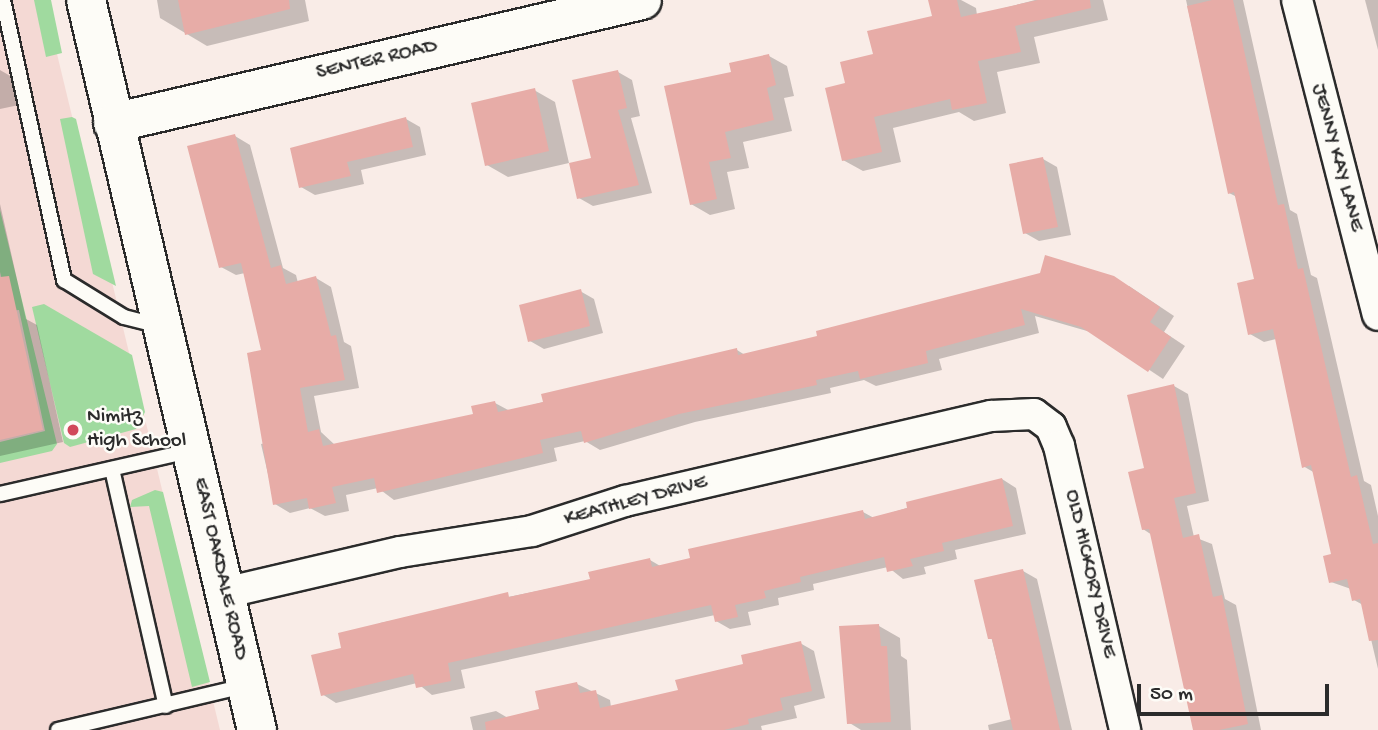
<!DOCTYPE html>
<style>
body{margin:0}
#map{position:relative;width:1378px;height:730px;overflow:hidden;background:#f9ece7;font-family:"Gochi Hand",sans-serif}
div>[style]{position:absolute}
[style*='--x']{left:calc(var(--x)*1px);top:calc(var(--y)*1px);width:calc(var(--w)*1px);rotate:calc(var(--a)*1deg)}
.built>*{inset:0;background:#f4d9d4}
.green>*{inset:0;background:#a0da9f}
.shadow>*{inset:0;background:#0003}
.building>*{inset:0;background:#e7aca7}
.roads{filter:drop-shadow(2px 0 #2b2b2b) drop-shadow(-2px 0 #2b2b2b) drop-shadow(0 2px #2b2b2b) drop-shadow(0 -2px #2b2b2b)}
.lane>*{height:14px;margin:-7px;padding:0 7px;transform-origin:7px;border-radius:7px;background:#fdfcf7}
.street>*{height:30px;margin:-15px;padding:0 15px;transform-origin:15px;border-radius:15px;background:#fdfcf7}
.secondary>*{height:38px;margin:-19px;padding:0 19px;transform-origin:19px;border-radius:19px;background:#fdfcf7}
.dots>*{width:19px;height:19px;translate:-50% -50%;box-sizing:border-box;border:4px solid #fdfcf7;border-radius:50%}
span{translate:-50% -50%;white-space:nowrap;text-align:center;line-height:1.15;-webkit-text-stroke:5px #fdfcf7;paint-order:stroke}
.street-label{font-size:21px;color:#2b2b2b}
.poi-label{font-size:21px;color:#2b2b2b}
.left{translate:0 -50%;text-align:left}
.scale{position:absolute;left:1137px;top:684px;width:192px;height:32px;box-sizing:border-box;border:4px solid #2b2b2b;border-top:0;padding-left:9px;font-size:21px;line-height:24px;white-space:nowrap;color:#2b2b2b;-webkit-text-stroke:5px #fdfcf7;paint-order:stroke}
</style>
<div id="map">
<div class="built">
<div style="clip-path:polygon(0 0,44px 0,220px 730px,0 730px)"></div>
</div>
<div class="green">
<div style="clip-path:polygon(34px 0,51px 0,62px 53px,46px 57px)"></div>
<div style="clip-path:polygon(72px 117px,76px 119px,116px 286px,93px 274px,60px 119px)"></div>
<div style="clip-path:polygon(0 210px,57px 444px,52px 451px,0 463px,0 442px,45px 431px,19px 310px,9px 311px,0 272px)"></div>
<div style="clip-path:polygon(44px 304px,132px 355px,145px 412px,136px 429px,70px 447px,64px 443px,32px 307px)"></div>
<div style="clip-path:polygon(155px 490px,163px 492px,210px 682px,192px 687px,149px 506px,130px 507px,132px 500px)"></div>
</div>
<div class="shadow">
<div style="clip-path:polygon(157px 0,305px 0,309px 21px,207px 46px,160px 18px)"></div>
<div style="clip-path:polygon(941px 0,961px 0,976px 8px,977px 15px,1035px 0,1103px 0,1108px 20px,1034px 37px,1040px 63px,997px 72px,1006px 113px,974px 121px,959px 112px,893px 128px,901px 162px,863px 171px,843px 160px,847px 84px,875px 56px,934px 17px)"></div>
<div style="clip-path:polygon(1186px 0,1243px 0,1290px 210px,1297px 214px,1311px 275px,1317px 278px,1364px 481px,1371px 485px,1378px 516px,1378px 669px,1363px 605px,1354px 600px,1351px 589px,1331px 582px,1334px 555px,1315px 473px,1303px 466px,1276px 339px,1264px 342px,1250px 334px,1257px 280px,1237px 197px,1229px 193px)"></div>
<div style="clip-path:polygon(1365px 0,1378px 0,1378px 50px)"></div>
<div style="clip-path:polygon(769px 56px,787px 66px,794px 96px,784px 98px,792px 131px,743px 142px,749px 168px,727px 172px,735px 209px,710px 215px,691px 204px,733px 73px)"></div>
<div style="clip-path:polygon(0 70px,12px 77px,19px 105px,0 109px)"></div>
<div style="clip-path:polygon(618px 72px,632px 80px,640px 116px,631px 118px,652px 193px,593px 206px,579px 198px)"></div>
<div style="clip-path:polygon(534px 90px,555px 102px,569px 163px,508px 177px,487px 165px)"></div>
<div style="clip-path:polygon(406px 119px,420px 127px,426px 155px,361px 170px,364px 184px,315px 195px,301px 187px)"></div>
<div style="clip-path:polygon(235px 136px,250px 145px,283px 268px,296px 275px,298px 283px,316px 278px,331px 287px,344px 342px,351px 346px,359px 388px,314px 396px,321px 432px,335px 445px,475px 415px,495px 403px,510px 411px,737px 350px,745px 355px,1129px 286px,1174px 316px,1164px 332px,1185px 346px,1163px 379px,1094px 333px,1035px 316px,1039px 333px,939px 359px,942px 370px,876px 386px,864px 380px,830px 388px,831px 393px,695px 422px,600px 450px,585px 441px,554px 448px,557px 461px,394px 500px,378px 488px,346px 495px,349px 511px,325px 516px,310px 508px,290px 513px,275px 504px,261px 444px,266px 443px,263px 352px,245px 273px,236px 275px,221px 267px)"></div>
<div style="clip-path:polygon(1043px 159px,1057px 167px,1071px 235px,1039px 241px,1025px 233px)"></div>
<div style="clip-path:polygon(0 204px,26px 319px,37px 325px,63px 442px,0 456px)"></div>
<div style="clip-path:polygon(580px 291px,594px 299px,603px 333px,544px 349px,530px 341px)"></div>
<div style="clip-path:polygon(1174px 386px,1188px 394px,1209px 501px,1187px 506px,1194px 537px,1212px 544px,1225px 599px,1236px 605px,1261px 730px,1196px 730px,1152px 535px,1143px 529px,1146px 470px)"></div>
<div style="clip-path:polygon(1002px 479px,1016px 488px,1026px 534px,955px 550px,957px 559px,924px 567px,926px 574px,903px 579px,888px 567px,813px 584px,814px 590px,778px 598px,779px 605px,748px 612px,751px 625px,730px 629px,716px 621px,715px 615px,461px 670px,465px 688px,432px 695px,417px 683px,336px 703px,322px 694px,343px 649px,380px 623px,592px 580px,650px 560px,662px 567px,863px 512px,874px 518px)"></div>
<div style="clip-path:polygon(1023px 571px,1037px 579px,1072px 730px,989px 730px,988px 725px,1012px 719px,977px 581px)"></div>
<div style="clip-path:polygon(879px 626px,900px 638px,901px 656px,907px 660px,911px 730px,861px 730px,848px 722px)"></div>
<div style="clip-path:polygon(800px 643px,814px 651px,825px 698px,794px 706px,797px 718px,761px 726px,762px 730px,473px 730px,470px 717px,496px 711px,508px 718px,541px 710px,577px 684px,610px 700px,611px 707px,680px 691px)"></div>
</div>
<div class="building">
<div style="clip-path:polygon(178px 0,289px 0,290px 9px,185px 35px)"></div>
<div style="clip-path:polygon(928px 0,957px 0,961px 17px,1038px 0,1090px 0,1091px 8px,1015px 26px,1021px 52px,978px 61px,987px 103px,952px 110px,950px 99px,874px 117px,882px 152px,842px 161px,825px 88px,845px 83px,840px 62px,873px 54px,867px 31px,932px 16px)"></div>
<div style="clip-path:polygon(1212px 0,1233px 0,1278px 205px,1284px 204px,1298px 269px,1303px 268px,1351px 477px,1357px 475px,1373px 544px,1378px 543px,1378px 640px,1369px 641px,1360px 599px,1352px 601px,1347px 579px,1329px 583px,1323px 556px,1331px 554px,1311px 465px,1302px 468px,1273px 329px,1248px 335px,1237px 283px,1254px 279px,1234px 192px,1228px 194px,1187px 6px)"></div>
<div style="clip-path:polygon(769px 54px,776px 85px,767px 88px,774px 120px,725px 132px,731px 158px,709px 162px,717px 199px,690px 205px,664px 86px,731px 72px,729px 63px)"></div>
<div style="clip-path:polygon(618px 70px,627px 108px,618px 110px,639px 185px,577px 199px,569px 163px,591px 158px,572px 80px)"></div>
<div style="clip-path:polygon(535px 88px,549px 151px,485px 166px,471px 103px)"></div>
<div style="clip-path:polygon(406px 117px,413px 147px,347px 162px,351px 176px,299px 188px,290px 148px)"></div>
<div style="clip-path:polygon(235px 134px,271px 268px,281px 265px,286px 284px,316px 276px,331px 336px,336px 335px,345px 380px,300px 388px,308px 432px,319px 429px,323px 446px,473px 414px,471px 406px,495px 401px,498px 412px,543px 402px,541px 394px,737px 348px,738px 355px,817px 336px,816px 331px,1040px 273px,1045px 255px,1114px 276px,1160px 307px,1150px 322px,1171px 337px,1148px 372px,1081px 327px,1021px 309px,1025px 325px,926px 351px,928px 363px,860px 379px,858px 371px,816px 380px,817px 385px,679px 414px,584px 443px,581px 431px,540px 440px,543px 453px,377px 493px,374px 478px,332px 487px,336px 503px,309px 509px,307px 498px,273px 505px,247px 353px,261px 350px,241px 263px,219px 268px,187px 146px)"></div>
<div style="clip-path:polygon(1043px 157px,1058px 227px,1023px 234px,1009px 164px)"></div>
<div style="clip-path:polygon(9px 276px,43px 430px,0 440px,0 277px)"></div>
<div style="clip-path:polygon(581px 289px,590px 326px,528px 342px,519px 305px)"></div>
<div style="clip-path:polygon(1174px 384px,1196px 493px,1174px 498px,1183px 538px,1199px 534px,1213px 597px,1222px 595px,1248px 724px,1219px 730px,1193px 730px,1149px 529px,1142px 530px,1128px 472px,1144px 468px,1127px 395px)"></div>
<div style="clip-path:polygon(1002px 478px,1013px 526px,942px 543px,944px 551px,910px 559px,913px 566px,887px 572px,884px 557px,800px 577px,801px 582px,764px 591px,766px 598px,735px 605px,738px 617px,715px 622px,711px 605px,448px 663px,451px 681px,416px 688px,413px 674px,321px 696px,311px 655px,341px 648px,338px 633px,508px 592px,509px 597px,590px 579px,588px 572px,650px 558px,652px 567px,690px 558px,688px 549px,863px 510px,865px 519px,907px 508px,906px 502px)"></div>
<div style="clip-path:polygon(1023px 569px,1040px 643px,1060px 730px,1013px 730px,992px 639px,988px 639px,974px 580px)"></div>
<div style="clip-path:polygon(879px 624px,881px 646px,887px 646px,891px 722px,847px 724px,839px 626px)"></div>
<div style="clip-path:polygon(801px 641px,812px 691px,780px 698px,783px 710px,748px 719px,749px 724px,724px 730px,486px 730px,485px 722px,539px 709px,535px 691px,577px 682px,580px 693px,596px 690px,600px 708px,678px 690px,675px 680px,743px 664px,741px 655px)"></div>
</div>
<div class="roads">
<div class="lane">
<div style="--x:3;--y:0;--w:287;--a:77.7"></div>
<div style="--x:64;--y:280;--w:70;--a:31.7"></div>
<div style="--x:124;--y:317;--w:37;--a:14"></div>
<div style="--x:112;--y:469;--w:243;--a:77.2"></div>
<div style="--x:0;--y:494;--w:194;--a:-12.8"></div>
<div style="--x:58;--y:730;--w:191;--a:-13.3"></div>
</div>
<div class="street">
<div style="--x:1297;--y:0;--w:325;--a:75.6"></div>
<div style="--x:224;--y:593;--w:181;--a:-13.1"></div>
<div style="--x:400;--y:552;--w:134;--a:-9"></div>
<div style="--x:532;--y:531;--w:98;--a:-17.9"></div>
<div style="--x:625;--y:501;--w:376;--a:-13.1"></div>
<div style="--x:991;--y:416;--w:43;--a:-2.7"></div>
<div style="--x:1034;--y:414;--w:21;--a:37"></div>
<div style="--x:1051;--y:427;--w:21;--a:67"></div>
<div style="--x:1059;--y:446;--w:292;--a:76.9"></div>
</div>
<div class="secondary">
<div style="--x:86;--y:0;--w:750;--a:76.82"></div>
<div style="--x:113;--y:123;--w:543;--a:-13.09"></div>
</div>
</div>
<div class="dots">
<div style="left:73px;top:430px;background:#d1495b"></div>
</div>
<div class="street-label">
<span style="left:377px;top:61px;rotate:-13deg">SENTER ROAD</span>
<span style="left:1336px;top:158px;rotate:75deg">JENNY KAY LANE</span>
<span style="left:636px;top:502px;rotate:-15deg">KEATHLEY DRIVE</span>
<span style="left:219px;top:569px;rotate:77deg">EAST OAKDALE ROAD</span>
<span style="left:1089px;top:574px;rotate:77deg">OLD HICKORY DRIVE</span>
</div>
<div class="poi-label">
<span class="left" style="left:87px;top:430px">Nimitz<br>High School</span>
</div>
<div class="scale">50 m</div>
</div>
